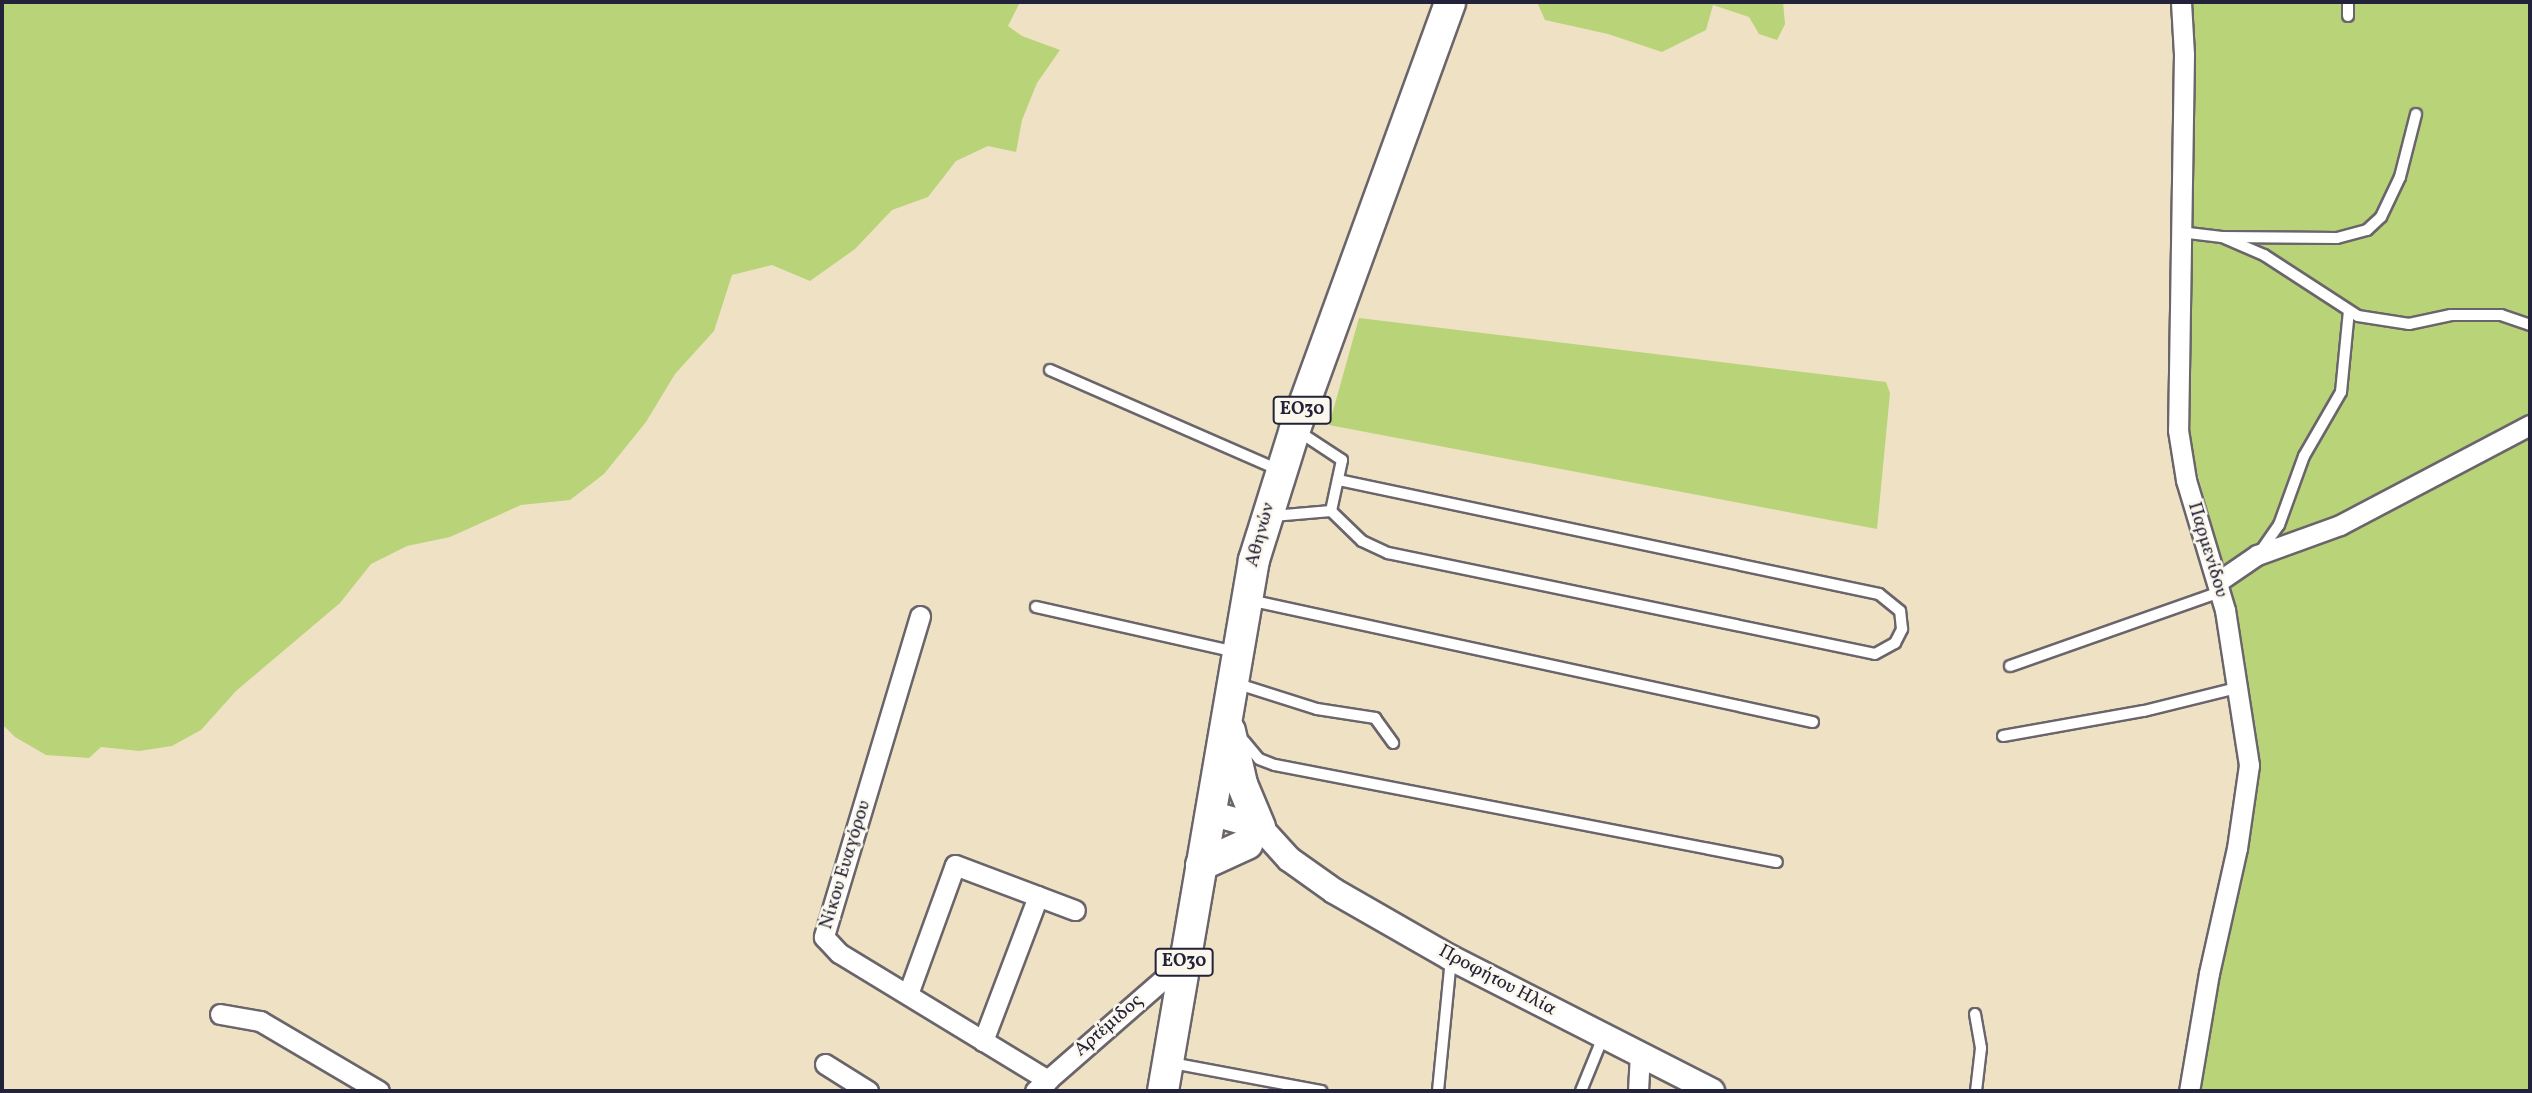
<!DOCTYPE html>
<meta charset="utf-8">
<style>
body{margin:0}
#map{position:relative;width:2532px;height:1093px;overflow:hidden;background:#efe2c4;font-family:Vollkorn,serif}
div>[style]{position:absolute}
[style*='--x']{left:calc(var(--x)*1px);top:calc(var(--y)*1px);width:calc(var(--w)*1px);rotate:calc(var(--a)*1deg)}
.green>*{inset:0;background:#b9d378}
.roads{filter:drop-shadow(2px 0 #6a656b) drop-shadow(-2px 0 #6a656b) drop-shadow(0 2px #6a656b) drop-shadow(0 -2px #6a656b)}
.service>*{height:10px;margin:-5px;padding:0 5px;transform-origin:5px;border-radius:5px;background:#fff}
.minor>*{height:19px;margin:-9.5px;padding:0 9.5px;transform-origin:9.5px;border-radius:9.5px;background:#fff}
.tertiary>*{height:24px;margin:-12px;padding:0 12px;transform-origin:12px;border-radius:12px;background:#fff}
.primary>*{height:30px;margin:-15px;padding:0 15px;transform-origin:15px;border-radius:15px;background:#fff}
span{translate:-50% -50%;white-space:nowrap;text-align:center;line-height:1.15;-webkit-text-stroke:5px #fbf7ec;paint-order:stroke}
.shield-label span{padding:2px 5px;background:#fbf7ec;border:2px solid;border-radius:5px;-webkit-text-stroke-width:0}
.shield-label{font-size:18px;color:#22223b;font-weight:700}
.street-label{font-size:19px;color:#22223b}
.frame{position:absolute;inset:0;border:4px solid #22223b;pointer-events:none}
</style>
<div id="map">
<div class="green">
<div style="clip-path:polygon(2px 2px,1020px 2px,1008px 26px,1022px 36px,1060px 50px,1037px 83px,1022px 120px,1016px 152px,988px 146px,956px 161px,928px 197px,892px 210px,855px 249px,810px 281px,772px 265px,732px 275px,714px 331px,675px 374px,646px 422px,604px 474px,570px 500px,521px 505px,450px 537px,407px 546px,371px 564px,340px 603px,236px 691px,201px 730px,172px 746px,139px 751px,101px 747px,89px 758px,46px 755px,15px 737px,2px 724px)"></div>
<div style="clip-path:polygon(1537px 2px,1783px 2px,1785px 24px,1777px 40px,1759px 34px,1749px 17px,1713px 5px,1706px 30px,1662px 52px,1608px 34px,1545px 20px)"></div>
<div style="clip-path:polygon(2190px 2px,2530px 2px,2530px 1091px,2196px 1091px,2258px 774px,2239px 627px,2188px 438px,2194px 66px)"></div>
<div style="clip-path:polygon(1359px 318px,1886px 382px,1890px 393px,1877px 529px,1329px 425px)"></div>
</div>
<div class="roads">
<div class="service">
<div style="--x:2348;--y:2;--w:14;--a:90"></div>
<div style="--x:2180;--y:232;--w:42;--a:6.8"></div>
<div style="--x:2222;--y:237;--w:115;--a:0.5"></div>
<div style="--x:2337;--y:238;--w:31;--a:-15"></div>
<div style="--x:2367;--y:230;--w:19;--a:-43"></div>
<div style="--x:2381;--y:217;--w:44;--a:-64.6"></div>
<div style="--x:2400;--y:177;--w:65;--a:-75.7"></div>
<div style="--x:2222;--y:237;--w:46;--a:23.2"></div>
<div style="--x:2264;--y:255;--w:112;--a:33"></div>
<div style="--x:2358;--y:316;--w:52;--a:8.9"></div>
<div style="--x:2409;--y:324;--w:43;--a:-12.1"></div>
<div style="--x:2451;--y:315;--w:50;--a:0"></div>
<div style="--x:2501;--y:315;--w:31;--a:19"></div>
<div style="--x:1050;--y:370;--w:248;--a:23.6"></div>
<div style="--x:1331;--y:511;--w:43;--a:44.1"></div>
<div style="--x:1362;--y:541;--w:29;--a:25"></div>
<div style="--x:1388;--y:553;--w:497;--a:11.7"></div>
<div style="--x:1875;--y:654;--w:23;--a:-29"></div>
<div style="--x:1895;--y:643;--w:16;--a:-63"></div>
<div style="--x:1902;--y:629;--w:18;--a:-96"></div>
<div style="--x:1900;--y:611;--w:27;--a:-141"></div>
<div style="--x:1879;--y:594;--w:553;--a:-168.1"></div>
<div style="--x:1273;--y:516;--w:58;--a:-4.9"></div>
<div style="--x:1331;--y:511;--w:52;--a:-77.8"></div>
<div style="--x:1342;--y:460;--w:53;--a:-146.6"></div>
<div style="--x:2260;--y:552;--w:33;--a:-55"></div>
<div style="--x:2279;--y:525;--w:73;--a:-70.1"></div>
<div style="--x:2304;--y:456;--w:74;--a:-60"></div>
<div style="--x:2341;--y:392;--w:81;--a:-84.4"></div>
<div style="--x:1249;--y:600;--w:577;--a:12.21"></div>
<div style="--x:1036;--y:607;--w:205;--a:12.7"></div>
<div style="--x:2010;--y:666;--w:223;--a:-19.4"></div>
<div style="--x:1235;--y:683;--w:86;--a:17.6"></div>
<div style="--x:1317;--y:709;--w:59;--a:8.8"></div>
<div style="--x:1375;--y:718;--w:31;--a:54"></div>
<div style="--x:2003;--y:736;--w:143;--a:-10.1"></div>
<div style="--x:2144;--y:711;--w:96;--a:-13.9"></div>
<div style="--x:1244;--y:741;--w:23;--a:50"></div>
<div style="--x:1259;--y:759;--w:17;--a:21"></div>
<div style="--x:1275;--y:765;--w:511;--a:10.94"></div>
<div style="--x:1975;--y:1014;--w:35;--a:80"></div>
<div style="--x:1981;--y:1048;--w:43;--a:96.6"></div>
<div style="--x:1172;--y:1063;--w:152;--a:10.6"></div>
<div style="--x:1438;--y:1091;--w:134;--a:-84.4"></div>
<div style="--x:1581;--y:1091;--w:58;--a:-67.8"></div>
</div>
<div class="minor">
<div style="--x:2181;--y:2;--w:52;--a:86.7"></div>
<div style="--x:2184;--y:54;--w:376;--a:90.9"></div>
<div style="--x:2178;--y:430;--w:51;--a:80.9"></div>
<div style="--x:2186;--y:480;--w:136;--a:73.3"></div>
<div style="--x:2225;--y:610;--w:157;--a:81.2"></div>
<div style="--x:2249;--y:765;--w:84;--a:98.2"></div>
<div style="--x:2237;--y:848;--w:128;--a:102.6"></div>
<div style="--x:2209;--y:973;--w:120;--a:99.6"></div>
<div style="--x:2219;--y:581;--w:46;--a:-34.4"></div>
<div style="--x:2257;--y:555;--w:88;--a:-19.9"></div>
<div style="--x:2340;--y:525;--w:215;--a:-27.8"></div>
<div style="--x:920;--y:616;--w:335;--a:106.7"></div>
<div style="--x:824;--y:937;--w:22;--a:47"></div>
<div style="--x:839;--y:953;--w:245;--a:31.3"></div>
<div style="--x:908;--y:994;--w:137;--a:-70"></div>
<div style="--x:955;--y:865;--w:128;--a:20.6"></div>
<div style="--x:220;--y:1014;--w:41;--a:9.9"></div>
<div style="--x:260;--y:1021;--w:138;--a:30.5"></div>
<div style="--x:983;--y:1041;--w:155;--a:-69.2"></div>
<div style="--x:825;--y:1064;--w:51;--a:32.1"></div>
<div style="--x:1035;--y:1091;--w:198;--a:-41.1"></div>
<div style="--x:1638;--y:1091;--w:36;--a:-87"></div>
</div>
<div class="tertiary">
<div style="--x:1210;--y:813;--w:52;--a:15.6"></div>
<div style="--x:1260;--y:827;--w:43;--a:47.8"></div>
<div style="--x:1289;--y:859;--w:55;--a:35.4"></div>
<div style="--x:1334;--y:891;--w:135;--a:29.8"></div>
<div style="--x:1451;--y:958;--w:293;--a:27"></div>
</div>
<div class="primary">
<div style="--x:1230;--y:731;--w:54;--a:77.2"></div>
<div style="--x:1242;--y:784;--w:47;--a:67.3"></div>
<div style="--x:1201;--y:865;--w:51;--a:-24.5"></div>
<div style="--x:1163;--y:1091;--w:539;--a:-80.28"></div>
<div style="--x:1254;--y:560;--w:137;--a:-72.6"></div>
<div style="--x:1295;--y:429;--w:454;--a:-70"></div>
</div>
</div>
<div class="shield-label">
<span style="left:1302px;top:410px">ΕΟ30</span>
<span style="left:1184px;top:962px">ΕΟ30</span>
</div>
<div class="street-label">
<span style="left:1261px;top:535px;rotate:-75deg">Αθηνών</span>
<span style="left:2207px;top:550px;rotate:73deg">Παρμενίδου</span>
<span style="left:846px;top:865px;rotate:-73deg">Νίκου Ευαγόρου</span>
<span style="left:1497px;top:981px;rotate:28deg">Προφήτου Ηλία</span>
<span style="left:1109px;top:1026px;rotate:-41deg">Αρτέμιδος</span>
</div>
<div class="frame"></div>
</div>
